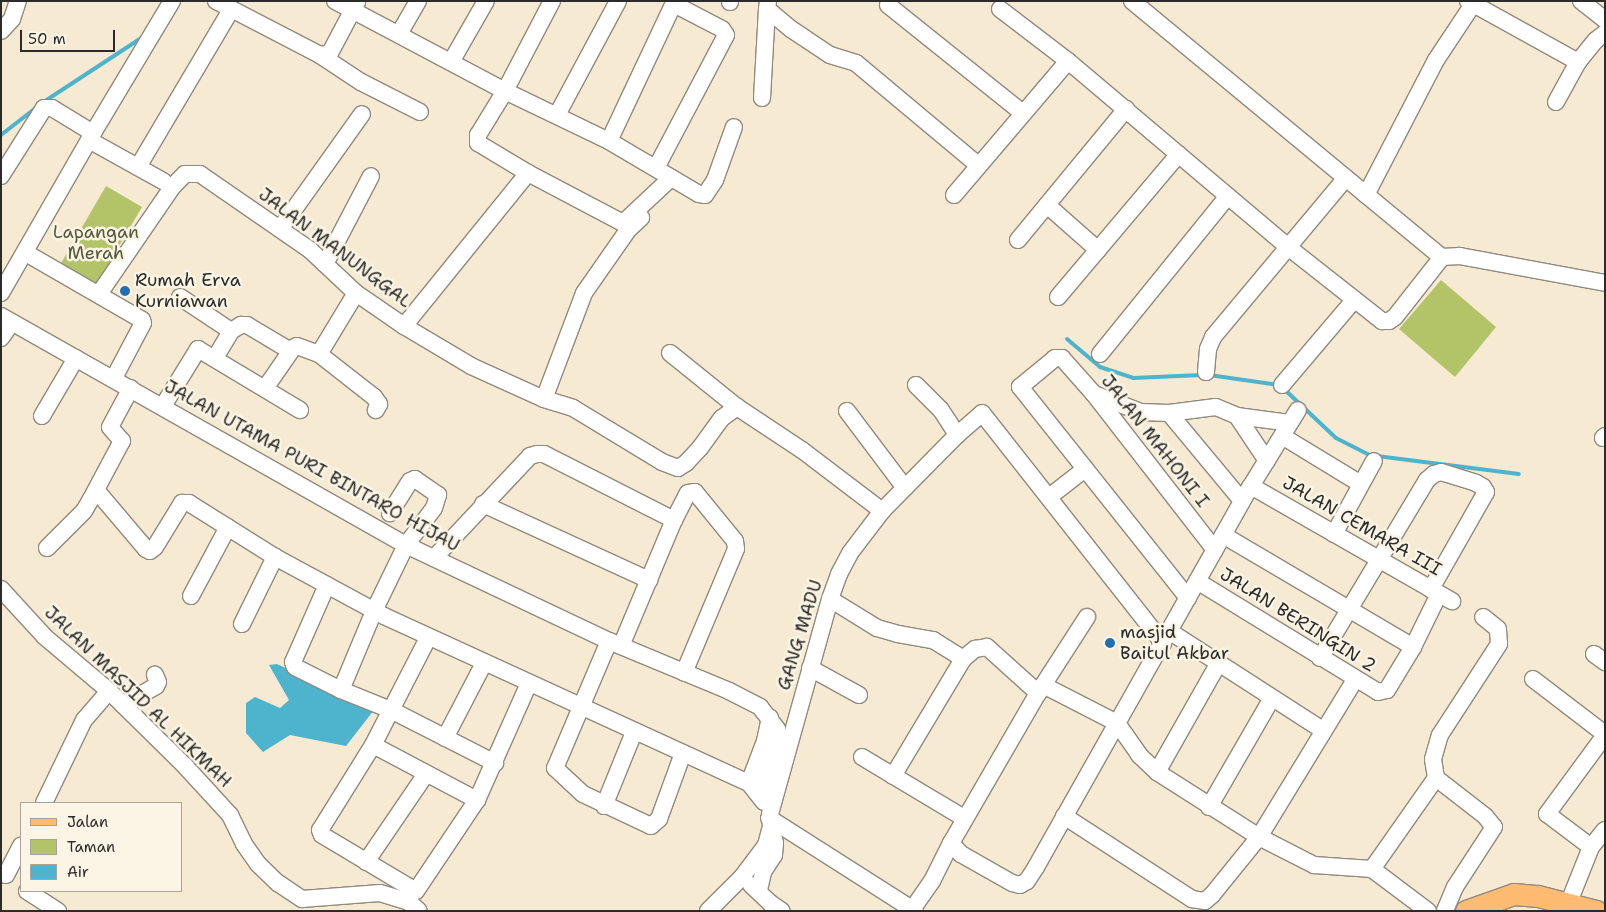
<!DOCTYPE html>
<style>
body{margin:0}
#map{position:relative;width:1606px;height:912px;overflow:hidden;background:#f6ead2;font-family:"Shantell Sans",sans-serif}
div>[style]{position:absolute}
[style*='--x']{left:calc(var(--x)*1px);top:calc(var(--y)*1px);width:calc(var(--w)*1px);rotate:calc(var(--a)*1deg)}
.green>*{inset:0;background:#b3c468}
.water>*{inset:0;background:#4eb3cd}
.stream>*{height:4px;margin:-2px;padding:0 2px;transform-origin:2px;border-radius:2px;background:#4eb3cd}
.roads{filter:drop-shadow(1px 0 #908a7e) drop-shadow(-1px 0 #908a7e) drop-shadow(0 1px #908a7e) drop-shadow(0 -1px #908a7e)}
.minor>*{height:16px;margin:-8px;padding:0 8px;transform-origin:8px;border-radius:8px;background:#fff}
.major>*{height:21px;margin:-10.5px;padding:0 10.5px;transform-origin:10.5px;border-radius:10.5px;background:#ffbb71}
.dots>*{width:14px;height:14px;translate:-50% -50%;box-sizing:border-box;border:2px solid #fcf5e5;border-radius:50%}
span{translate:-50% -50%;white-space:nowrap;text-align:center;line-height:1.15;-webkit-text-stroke:5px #fcf5e5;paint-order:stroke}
.park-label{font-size:18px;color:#54593d}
.street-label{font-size:18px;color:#2b2b2b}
.poi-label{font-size:18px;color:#2b2b2b}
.left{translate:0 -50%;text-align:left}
.frame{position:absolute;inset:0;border:2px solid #2b2b2b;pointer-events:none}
.legend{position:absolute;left:20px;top:802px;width:162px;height:90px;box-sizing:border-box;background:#fcf5e5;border:1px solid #a8a49b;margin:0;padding:6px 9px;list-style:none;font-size:15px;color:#2b2b2b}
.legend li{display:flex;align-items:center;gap:10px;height:25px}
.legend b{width:25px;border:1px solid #a8a49b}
.scale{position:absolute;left:20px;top:30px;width:95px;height:22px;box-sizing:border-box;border:2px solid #2b2b2b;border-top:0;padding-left:6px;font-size:15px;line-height:18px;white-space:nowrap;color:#2b2b2b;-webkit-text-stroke:4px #fcf5e5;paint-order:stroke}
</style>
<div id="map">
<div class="green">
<div style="clip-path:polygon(106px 186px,142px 207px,96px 285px,60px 265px)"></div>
<div style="clip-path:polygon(1441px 280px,1496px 327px,1455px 377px,1399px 329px)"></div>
</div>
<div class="water">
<div style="clip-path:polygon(277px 664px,374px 710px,346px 746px,290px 735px,263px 752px,246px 733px,246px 703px,255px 697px,280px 708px,289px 700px,269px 665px)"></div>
</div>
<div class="stream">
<div style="--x:42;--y:103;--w:121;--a:-33.2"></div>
<div style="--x:1;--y:135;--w:46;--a:-37.9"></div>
<div style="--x:1067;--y:339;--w:43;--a:40.3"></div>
<div style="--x:1100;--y:367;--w:35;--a:18"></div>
<div style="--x:1133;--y:378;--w:69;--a:-2.5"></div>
<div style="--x:1209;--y:375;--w:70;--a:8.2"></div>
<div style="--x:1284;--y:389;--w:71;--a:43.3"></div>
<div style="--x:1336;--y:438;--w:37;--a:27"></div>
<div style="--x:1369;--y:455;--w:151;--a:7.2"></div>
</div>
<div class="roads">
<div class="minor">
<div style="--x:216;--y:1;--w:117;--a:27.4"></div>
<div style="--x:320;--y:55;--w:49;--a:33.4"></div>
<div style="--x:361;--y:82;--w:66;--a:27"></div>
<div style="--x:335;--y:1;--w:192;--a:27.9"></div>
<div style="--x:505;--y:91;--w:115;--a:25.7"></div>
<div style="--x:609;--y:141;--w:104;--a:30.5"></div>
<div style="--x:699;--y:194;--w:6;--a:9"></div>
<div style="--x:705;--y:195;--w:18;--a:-56"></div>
<div style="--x:715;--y:180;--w:56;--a:-70.3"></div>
<div style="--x:552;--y:1;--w:102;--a:117.6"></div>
<div style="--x:505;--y:91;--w:52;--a:121.5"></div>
<div style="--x:478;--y:135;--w:8;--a:90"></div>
<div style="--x:478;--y:143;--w:58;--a:31"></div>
<div style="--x:528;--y:173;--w:107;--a:27.8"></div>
<div style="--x:623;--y:223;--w:66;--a:-43.2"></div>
<div style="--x:768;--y:1;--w:8;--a:97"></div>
<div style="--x:767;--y:9;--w:31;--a:40"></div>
<div style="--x:791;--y:29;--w:47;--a:33.7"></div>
<div style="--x:830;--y:55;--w:27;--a:17"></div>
<div style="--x:856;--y:63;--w:160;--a:39.9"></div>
<div style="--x:1132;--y:1;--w:402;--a:39.6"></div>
<div style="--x:1442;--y:257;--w:18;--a:-3"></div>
<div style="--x:1460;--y:256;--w:147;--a:10.5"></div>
<div style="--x:1468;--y:1;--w:126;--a:29"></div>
<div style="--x:1581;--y:1;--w:31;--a:38"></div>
<div style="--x:730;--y:2;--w:1;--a:-90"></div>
<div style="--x:888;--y:5;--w:173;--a:38.7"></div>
<div style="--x:1000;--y:9;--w:86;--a:37.4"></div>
<div style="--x:1068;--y:61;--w:288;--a:40.2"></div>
<div style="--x:1288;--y:247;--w:120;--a:38.2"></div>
<div style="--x:1382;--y:321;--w:7;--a:0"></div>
<div style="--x:1389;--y:321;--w:7;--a:-34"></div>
<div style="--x:1395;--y:317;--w:76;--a:-51.9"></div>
<div style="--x:1;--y:31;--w:16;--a:-47"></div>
<div style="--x:12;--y:19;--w:19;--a:-72"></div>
<div style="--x:399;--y:34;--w:38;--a:-60"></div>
<div style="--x:320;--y:55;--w:10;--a:-11"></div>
<div style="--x:330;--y:53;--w:58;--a:-62.1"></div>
<div style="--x:451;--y:62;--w:70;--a:-60.2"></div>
<div style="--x:762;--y:98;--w:89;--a:-86.8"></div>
<div style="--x:1556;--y:102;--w:46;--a:-61.2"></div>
<div style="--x:1578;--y:62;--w:28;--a:-51"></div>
<div style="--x:1596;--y:40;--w:11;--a:-38"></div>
<div style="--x:557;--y:115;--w:129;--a:-61.8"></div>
<div style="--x:89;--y:140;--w:85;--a:29"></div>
<div style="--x:609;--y:141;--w:155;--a:-64.8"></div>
<div style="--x:138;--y:167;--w:182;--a:-59.4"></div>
<div style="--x:656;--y:168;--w:150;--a:-62.2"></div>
<div style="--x:726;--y:35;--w:7;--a:-124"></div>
<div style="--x:722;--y:29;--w:54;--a:-152.5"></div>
<div style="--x:1;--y:176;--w:80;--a:-57.7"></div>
<div style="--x:44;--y:108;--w:8;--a:0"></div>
<div style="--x:52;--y:108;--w:48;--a:31.4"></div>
<div style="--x:954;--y:195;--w:176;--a:-49.6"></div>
<div style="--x:1366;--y:195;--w:152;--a:-62.6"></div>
<div style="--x:1436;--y:60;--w:71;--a:-56.5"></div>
<div style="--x:1047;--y:205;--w:68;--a:41.4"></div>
<div style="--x:280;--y:229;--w:141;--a:-54.5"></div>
<div style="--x:1018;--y:240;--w:170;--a:-50.5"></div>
<div style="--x:26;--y:253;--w:134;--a:30"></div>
<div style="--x:142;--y:320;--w:3;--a:72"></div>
<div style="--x:143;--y:323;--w:62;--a:117.8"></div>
<div style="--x:325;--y:264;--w:99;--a:-62.4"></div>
<div style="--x:1;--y:293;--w:185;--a:-60.1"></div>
<div style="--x:93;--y:133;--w:154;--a:-59.1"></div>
<div style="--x:356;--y:293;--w:71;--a:121.2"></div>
<div style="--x:319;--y:354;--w:70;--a:38"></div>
<div style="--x:374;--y:397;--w:9;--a:54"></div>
<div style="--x:379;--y:404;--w:7;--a:117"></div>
<div style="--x:99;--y:294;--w:131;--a:-55.6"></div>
<div style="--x:173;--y:186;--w:17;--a:-45"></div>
<div style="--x:185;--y:174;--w:15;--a:0"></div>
<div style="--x:200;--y:174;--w:134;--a:34.6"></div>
<div style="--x:310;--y:250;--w:63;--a:43.1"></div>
<div style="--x:356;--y:293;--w:58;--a:34.5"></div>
<div style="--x:404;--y:326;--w:78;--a:30.8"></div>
<div style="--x:471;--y:366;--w:80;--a:24.3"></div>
<div style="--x:544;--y:399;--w:30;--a:17"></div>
<div style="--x:573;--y:408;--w:104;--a:31.2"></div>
<div style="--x:662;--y:462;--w:17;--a:21"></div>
<div style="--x:678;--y:468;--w:9;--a:-32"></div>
<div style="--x:686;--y:463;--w:21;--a:-47"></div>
<div style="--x:700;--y:448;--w:37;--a:-54"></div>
<div style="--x:722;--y:418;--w:19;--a:-36"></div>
<div style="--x:180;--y:297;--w:61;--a:33.7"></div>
<div style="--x:1058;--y:297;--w:187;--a:-49.8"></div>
<div style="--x:1;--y:316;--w:465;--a:29.5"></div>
<div style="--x:406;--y:545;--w:225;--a:25.3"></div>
<div style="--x:609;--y:641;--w:130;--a:22.6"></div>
<div style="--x:729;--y:691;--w:35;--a:27"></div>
<div style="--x:760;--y:707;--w:28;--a:52"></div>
<div style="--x:777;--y:729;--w:9;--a:84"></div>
<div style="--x:778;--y:738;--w:60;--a:107.5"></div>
<div style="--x:404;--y:326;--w:197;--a:-51"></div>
<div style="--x:1;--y:338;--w:19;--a:-55"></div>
<div style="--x:670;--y:353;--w:86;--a:38.9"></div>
<div style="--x:737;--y:407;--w:78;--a:33.5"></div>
<div style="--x:802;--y:450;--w:101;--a:37.3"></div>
<div style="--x:1100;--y:354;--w:203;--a:-51"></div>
<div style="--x:215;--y:358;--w:31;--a:-59"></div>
<div style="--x:231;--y:331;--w:12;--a:-31"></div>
<div style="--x:241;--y:325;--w:6;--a:0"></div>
<div style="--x:247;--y:325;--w:49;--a:30.8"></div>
<div style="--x:1206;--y:372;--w:23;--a:-85"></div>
<div style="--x:1208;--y:349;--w:13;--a:-67"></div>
<div style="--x:1213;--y:337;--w:207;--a:-50.1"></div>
<div style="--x:916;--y:385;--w:35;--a:45"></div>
<div style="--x:941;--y:410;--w:30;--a:57"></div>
<div style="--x:1282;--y:385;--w:111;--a:-49.7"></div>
<div style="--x:266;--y:387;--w:47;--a:-55.3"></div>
<div style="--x:293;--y:348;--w:4;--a:-27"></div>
<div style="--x:297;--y:346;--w:23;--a:20"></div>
<div style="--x:1094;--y:394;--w:50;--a:21"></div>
<div style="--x:1141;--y:412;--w:28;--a:2"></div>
<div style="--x:1169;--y:413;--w:47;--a:-7.3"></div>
<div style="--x:1216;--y:407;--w:23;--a:23"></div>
<div style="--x:1237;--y:416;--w:53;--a:7.5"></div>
<div style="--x:544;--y:399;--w:113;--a:-69.3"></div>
<div style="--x:584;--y:293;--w:77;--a:-55.1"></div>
<div style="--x:628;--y:230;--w:18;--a:-43"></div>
<div style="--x:163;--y:406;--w:67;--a:-58.4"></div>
<div style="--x:198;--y:349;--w:119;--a:30.9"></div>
<div style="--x:847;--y:411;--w:96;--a:53"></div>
<div style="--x:1169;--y:413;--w:114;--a:50.3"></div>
<div style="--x:42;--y:416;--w:67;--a:-59.6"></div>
<div style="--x:1237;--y:416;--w:54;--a:56.3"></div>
<div style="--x:1282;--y:436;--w:92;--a:31.3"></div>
<div style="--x:1603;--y:438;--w:3;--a:-45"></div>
<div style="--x:1251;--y:486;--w:232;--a:29.8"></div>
<div style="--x:96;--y:490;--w:77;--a:49.7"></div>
<div style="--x:146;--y:549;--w:4;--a:27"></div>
<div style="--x:150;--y:551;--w:6;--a:-39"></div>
<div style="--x:155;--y:547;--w:52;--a:-58.5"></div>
<div style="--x:182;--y:503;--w:7;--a:0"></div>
<div style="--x:189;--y:503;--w:102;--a:32.1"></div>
<div style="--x:275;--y:557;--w:124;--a:28.4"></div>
<div style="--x:384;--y:616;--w:401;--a:24.6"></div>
<div style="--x:749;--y:783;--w:24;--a:52"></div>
<div style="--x:1049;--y:497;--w:46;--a:-37.9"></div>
<div style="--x:483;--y:504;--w:183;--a:24.6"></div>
<div style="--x:1334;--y:534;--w:83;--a:-61.3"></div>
<div style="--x:1223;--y:535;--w:221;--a:30.5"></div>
<div style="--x:47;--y:548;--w:52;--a:-45"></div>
<div style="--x:84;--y:511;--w:14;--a:-60"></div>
<div style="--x:91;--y:499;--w:66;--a:-61.9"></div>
<div style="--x:122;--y:441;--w:18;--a:-131"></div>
<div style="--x:110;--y:427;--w:44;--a:-61.7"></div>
<div style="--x:434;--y:558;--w:140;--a:-46.7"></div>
<div style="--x:530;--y:456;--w:7;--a:-16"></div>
<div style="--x:537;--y:454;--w:7;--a:0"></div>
<div style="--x:544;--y:454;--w:146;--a:26.9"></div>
<div style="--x:1197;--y:581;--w:212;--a:31.5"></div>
<div style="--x:1378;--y:692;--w:9;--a:-13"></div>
<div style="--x:1387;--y:690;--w:50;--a:-58.8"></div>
<div style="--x:1413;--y:647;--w:59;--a:-63.9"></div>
<div style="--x:327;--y:585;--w:84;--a:113.8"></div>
<div style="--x:293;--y:662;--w:5;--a:68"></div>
<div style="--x:295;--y:667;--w:51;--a:26.6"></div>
<div style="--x:341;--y:690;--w:54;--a:21.8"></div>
<div style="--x:391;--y:710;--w:117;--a:27"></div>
<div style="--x:1;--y:589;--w:65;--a:47.5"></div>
<div style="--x:45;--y:637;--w:84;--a:40.2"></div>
<div style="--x:109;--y:691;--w:107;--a:44.6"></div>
<div style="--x:185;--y:766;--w:67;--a:47.4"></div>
<div style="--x:230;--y:815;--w:32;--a:64"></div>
<div style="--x:244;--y:844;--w:24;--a:55"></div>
<div style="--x:258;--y:864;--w:28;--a:44"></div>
<div style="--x:278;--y:883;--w:29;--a:34"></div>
<div style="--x:302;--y:899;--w:78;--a:-4.4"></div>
<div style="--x:380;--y:893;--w:30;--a:17"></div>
<div style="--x:409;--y:902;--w:13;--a:42"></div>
<div style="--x:191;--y:596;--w:78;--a:-61.8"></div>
<div style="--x:1188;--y:598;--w:270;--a:-128.5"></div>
<div style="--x:1020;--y:387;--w:45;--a:-39.6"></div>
<div style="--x:1055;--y:358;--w:7;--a:0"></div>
<div style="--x:1062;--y:358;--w:48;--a:48.4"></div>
<div style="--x:1094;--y:394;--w:197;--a:52.2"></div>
<div style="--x:830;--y:599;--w:55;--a:31.7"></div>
<div style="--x:877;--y:628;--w:22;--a:16"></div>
<div style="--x:898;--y:634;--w:36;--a:10"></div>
<div style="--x:933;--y:640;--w:36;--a:32"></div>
<div style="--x:1087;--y:617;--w:90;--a:122.8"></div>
<div style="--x:1038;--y:693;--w:173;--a:120.1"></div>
<div style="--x:951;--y:843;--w:15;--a:48"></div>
<div style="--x:961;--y:854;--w:59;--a:29.6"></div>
<div style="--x:1012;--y:883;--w:8;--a:14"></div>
<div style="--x:1020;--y:885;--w:8;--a:-30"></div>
<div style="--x:1027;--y:881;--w:17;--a:-57"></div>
<div style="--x:1036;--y:867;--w:437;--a:-60.6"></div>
<div style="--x:1251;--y:486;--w:89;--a:-58.3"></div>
<div style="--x:242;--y:624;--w:75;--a:-63.8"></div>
<div style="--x:1169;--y:631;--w:184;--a:32.8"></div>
<div style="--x:428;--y:638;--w:120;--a:117.2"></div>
<div style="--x:373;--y:745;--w:100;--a:121.9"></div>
<div style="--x:320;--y:830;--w:5;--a:68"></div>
<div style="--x:322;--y:835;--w:109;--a:30.8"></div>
<div style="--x:416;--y:891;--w:110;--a:-56.2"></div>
<div style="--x:477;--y:800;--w:128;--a:-66"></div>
<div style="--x:609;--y:641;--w:138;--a:113"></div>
<div style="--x:555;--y:768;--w:38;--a:43"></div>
<div style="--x:583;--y:794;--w:75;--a:25.2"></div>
<div style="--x:651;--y:826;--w:11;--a:-41"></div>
<div style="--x:659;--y:819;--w:70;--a:-70"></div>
<div style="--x:621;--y:646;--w:137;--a:-67.2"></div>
<div style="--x:674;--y:520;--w:30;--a:-63"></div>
<div style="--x:688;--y:493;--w:7;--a:-8"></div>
<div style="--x:695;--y:492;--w:63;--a:50.8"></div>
<div style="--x:735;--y:541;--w:8;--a:83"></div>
<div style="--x:736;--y:549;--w:134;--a:112.8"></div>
<div style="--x:1594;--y:654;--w:14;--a:36"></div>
<div style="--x:1320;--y:658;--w:208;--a:-59"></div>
<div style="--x:1427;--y:480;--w:9;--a:-41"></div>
<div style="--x:1434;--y:474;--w:7;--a:-16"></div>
<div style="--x:1441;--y:472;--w:37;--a:17"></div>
<div style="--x:1476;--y:483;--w:8;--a:30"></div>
<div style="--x:1483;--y:487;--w:6;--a:59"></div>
<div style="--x:1486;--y:492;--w:112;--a:119.6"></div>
<div style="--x:810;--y:668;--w:56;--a:28.9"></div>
<div style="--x:1533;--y:679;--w:91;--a:37.4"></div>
<div style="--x:1043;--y:685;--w:83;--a:27.2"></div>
<div style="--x:1117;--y:723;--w:39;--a:55"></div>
<div style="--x:1139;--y:755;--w:25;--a:43"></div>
<div style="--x:1157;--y:772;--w:121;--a:32.5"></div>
<div style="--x:1259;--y:837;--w:62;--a:27"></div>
<div style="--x:1314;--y:865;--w:58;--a:3.9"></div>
<div style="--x:1372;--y:869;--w:70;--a:36.9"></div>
<div style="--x:341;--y:690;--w:86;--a:-67.3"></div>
<div style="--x:374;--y:611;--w:73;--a:-64.1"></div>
<div style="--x:406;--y:545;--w:46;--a:-52.9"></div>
<div style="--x:434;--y:508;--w:14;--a:-73"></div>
<div style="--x:438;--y:495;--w:28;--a:-145"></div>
<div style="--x:415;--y:479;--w:5;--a:158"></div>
<div style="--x:410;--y:481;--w:38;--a:122"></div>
<div style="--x:123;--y:705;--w:38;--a:-30"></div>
<div style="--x:156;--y:686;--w:4;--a:-63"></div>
<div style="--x:158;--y:682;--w:8;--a:-113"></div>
<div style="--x:445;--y:738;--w:85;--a:-62.5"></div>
<div style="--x:373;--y:745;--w:118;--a:27.9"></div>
<div style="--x:862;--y:757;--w:119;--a:30.9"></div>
<div style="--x:1157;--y:772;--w:124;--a:-60.5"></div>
<div style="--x:893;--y:776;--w:136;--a:-59.1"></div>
<div style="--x:963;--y:659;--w:16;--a:-40"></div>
<div style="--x:975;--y:649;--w:12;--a:-9"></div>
<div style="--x:987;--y:647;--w:69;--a:42"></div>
<div style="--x:1436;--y:778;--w:19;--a:-99"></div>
<div style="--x:1433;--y:759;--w:25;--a:-74"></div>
<div style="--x:1440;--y:735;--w:108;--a:-57"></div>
<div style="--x:1499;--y:644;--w:15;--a:-94"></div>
<div style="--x:1498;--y:629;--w:19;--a:-141"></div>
<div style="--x:1436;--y:778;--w:62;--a:37.8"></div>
<div style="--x:1485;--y:816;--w:14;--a:51"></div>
<div style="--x:1494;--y:827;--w:72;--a:123"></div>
<div style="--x:1455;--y:887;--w:26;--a:113"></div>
<div style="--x:749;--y:783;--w:45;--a:-69.1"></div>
<div style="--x:765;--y:741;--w:24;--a:-78"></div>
<div style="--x:44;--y:803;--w:92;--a:-64.3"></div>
<div style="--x:84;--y:720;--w:38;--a:-49"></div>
<div style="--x:604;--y:806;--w:80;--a:-67.9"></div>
<div style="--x:1209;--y:807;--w:126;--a:-60"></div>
<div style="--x:1064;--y:816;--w:153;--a:33"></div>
<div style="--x:1192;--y:899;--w:13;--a:9"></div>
<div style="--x:1205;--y:901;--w:9;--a:-41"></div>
<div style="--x:1212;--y:895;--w:75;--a:-51"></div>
<div style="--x:1259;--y:837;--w:184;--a:-58.6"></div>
<div style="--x:769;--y:818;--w:173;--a:32.5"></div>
<div style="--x:1591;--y:847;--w:55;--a:-143.1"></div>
<div style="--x:1547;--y:814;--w:98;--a:-53.7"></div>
<div style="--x:366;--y:862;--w:107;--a:-55.7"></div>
<div style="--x:1372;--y:869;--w:111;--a:-54.9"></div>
<div style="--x:6;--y:875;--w:33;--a:-63"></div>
<div style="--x:751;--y:885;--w:26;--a:43"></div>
<div style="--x:770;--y:903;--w:14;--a:34"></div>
<div style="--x:759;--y:890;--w:18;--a:-77"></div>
<div style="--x:763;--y:872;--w:20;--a:-57"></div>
<div style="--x:774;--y:855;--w:12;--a:-85"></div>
<div style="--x:775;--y:843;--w:12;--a:-104"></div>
<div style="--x:27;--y:891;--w:37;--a:33"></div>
<div style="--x:1569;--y:902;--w:59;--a:-68.2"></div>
<div style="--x:1591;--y:847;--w:22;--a:-51"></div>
<div style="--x:708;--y:911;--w:48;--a:-45"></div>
<div style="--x:742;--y:877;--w:40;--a:-53"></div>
<div style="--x:766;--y:845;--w:20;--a:-75"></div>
<div style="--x:771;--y:826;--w:12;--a:-95"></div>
<div style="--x:770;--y:814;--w:223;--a:-74.4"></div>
<div style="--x:830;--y:599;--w:27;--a:-70"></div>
<div style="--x:839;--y:574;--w:24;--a:-62"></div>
<div style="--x:850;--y:553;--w:53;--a:-52.7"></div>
<div style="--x:882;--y:511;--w:107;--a:-45.4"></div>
<div style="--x:957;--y:435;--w:33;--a:-41"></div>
<div style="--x:982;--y:413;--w:293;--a:51.8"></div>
<div style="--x:911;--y:911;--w:37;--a:-55"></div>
<div style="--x:932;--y:881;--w:42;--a:-63.4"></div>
</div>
<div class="major">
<div style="--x:1466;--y:911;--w:51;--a:-19.5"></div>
<div style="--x:1514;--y:894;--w:24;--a:5"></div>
<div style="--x:1538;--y:896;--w:60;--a:14.5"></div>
</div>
</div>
<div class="dots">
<div style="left:125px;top:291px;background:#1f6fb2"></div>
<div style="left:1110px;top:643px;background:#1f6fb2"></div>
</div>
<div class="park-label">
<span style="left:96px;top:243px">Lapangan<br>Merah</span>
</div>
<div class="street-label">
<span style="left:335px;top:248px;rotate:37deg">JALAN MANUNGGAL</span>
<span style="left:1155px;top:441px;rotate:52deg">JALAN MAHONI I</span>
<span style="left:312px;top:466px;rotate:29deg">JALAN UTAMA PURI BINTARO HIJAU</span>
<span style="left:1362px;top:526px;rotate:30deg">JALAN CEMARA III</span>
<span style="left:1298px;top:620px;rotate:32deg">JALAN BERINGIN 2</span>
<span style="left:800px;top:635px;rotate:-73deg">GANG MADU</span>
<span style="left:138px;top:697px;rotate:44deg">JALAN MASJID AL HIKMAH</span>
</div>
<div class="poi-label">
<span class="left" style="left:135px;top:291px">Rumah Erva<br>Kurniawan</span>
<span class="left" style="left:1120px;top:643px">masjid<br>Baitul Akbar</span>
</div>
<div class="frame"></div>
<ul class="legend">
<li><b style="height:6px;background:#ffbb71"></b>Jalan</li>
<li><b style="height:14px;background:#b3c468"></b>Taman</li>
<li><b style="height:14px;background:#4eb3cd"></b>Air</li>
</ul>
<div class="scale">50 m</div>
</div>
